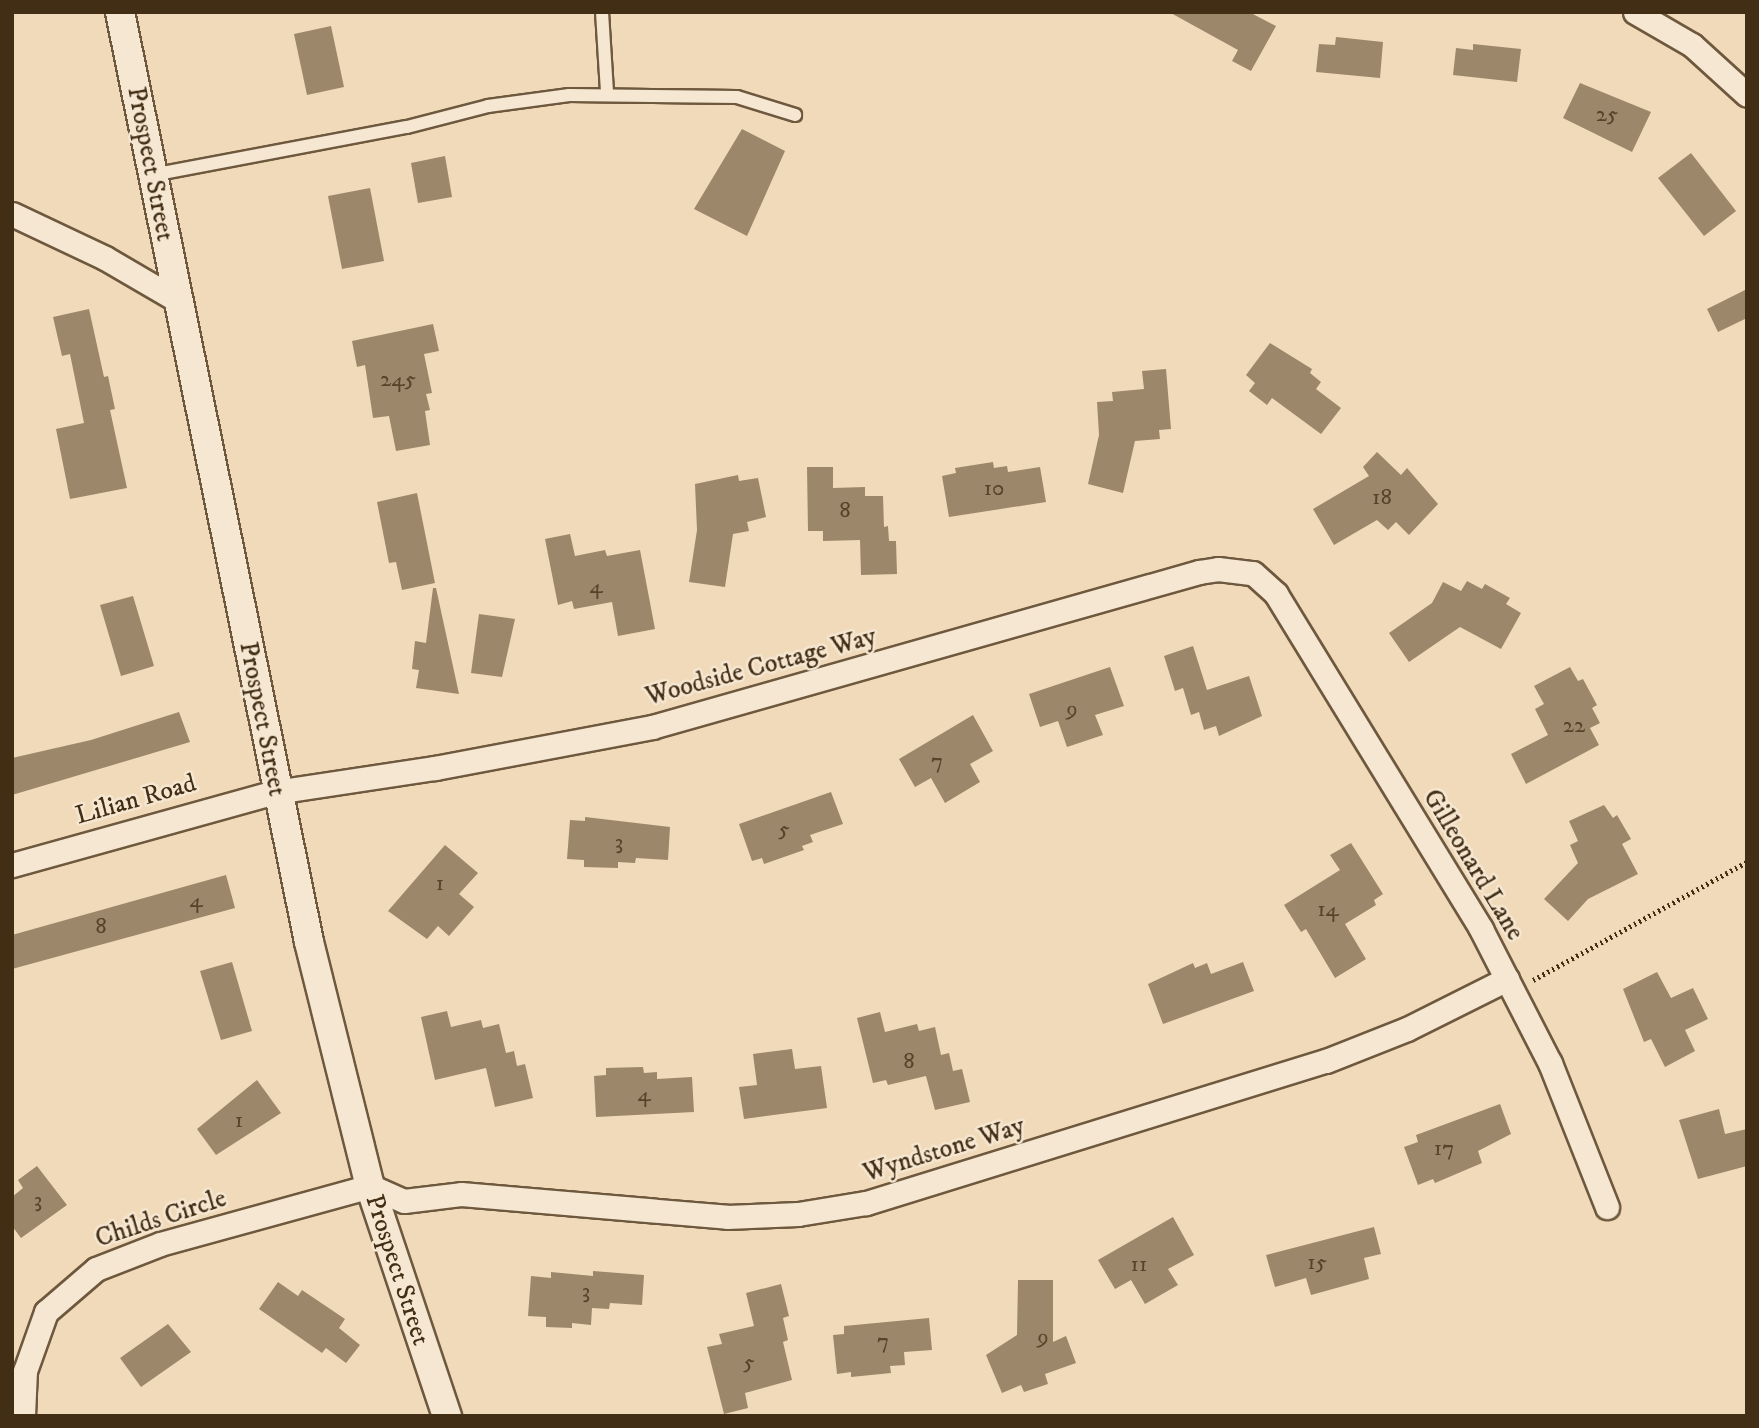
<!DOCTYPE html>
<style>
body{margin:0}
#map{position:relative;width:1759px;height:1428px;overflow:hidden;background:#f0dab9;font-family:"IM FELL DW Pica",serif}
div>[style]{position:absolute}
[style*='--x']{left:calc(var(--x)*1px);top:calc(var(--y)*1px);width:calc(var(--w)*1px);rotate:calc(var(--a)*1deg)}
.building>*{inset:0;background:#9c876a}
.path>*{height:4.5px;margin-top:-2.25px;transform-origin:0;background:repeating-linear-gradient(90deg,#422d15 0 2px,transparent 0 5.5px)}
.roads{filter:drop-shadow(2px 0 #6e583e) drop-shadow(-2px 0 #6e583e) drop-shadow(0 2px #6e583e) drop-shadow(0 -2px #6e583e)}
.service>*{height:12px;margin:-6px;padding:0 6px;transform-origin:6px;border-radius:6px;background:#f5e7d2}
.minor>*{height:23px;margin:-11.5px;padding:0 11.5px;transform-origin:11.5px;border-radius:11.5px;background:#f5e7d2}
.tertiary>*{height:28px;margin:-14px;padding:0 14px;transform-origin:14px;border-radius:14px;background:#f5e7d2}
span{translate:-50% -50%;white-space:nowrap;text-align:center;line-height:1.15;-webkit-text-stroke:5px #f5e7d2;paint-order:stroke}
.number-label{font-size:23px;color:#58442a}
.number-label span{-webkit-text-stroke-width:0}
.street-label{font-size:26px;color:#422d15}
.frame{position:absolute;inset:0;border:14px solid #422d15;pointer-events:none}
</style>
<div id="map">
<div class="building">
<div style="clip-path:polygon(1169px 12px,1249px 12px,1276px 26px,1251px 71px,1232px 61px,1238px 50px)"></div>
<div style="clip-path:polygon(331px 26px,344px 87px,307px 95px,294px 34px)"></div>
<div style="clip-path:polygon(1336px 37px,1383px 42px,1380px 78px,1316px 72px,1319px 44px,1335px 45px)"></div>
<div style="clip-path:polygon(1473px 44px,1521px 49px,1517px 82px,1453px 75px,1456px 48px,1473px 50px)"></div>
<div style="clip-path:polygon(1580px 83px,1651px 112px,1632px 152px,1563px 118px)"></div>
<div style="clip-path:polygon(742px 129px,785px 151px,747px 236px,694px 209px)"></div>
<div style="clip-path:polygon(1691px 153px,1736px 211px,1704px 236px,1658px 178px)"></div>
<div style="clip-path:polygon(445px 156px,452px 197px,418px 203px,411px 163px)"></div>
<div style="clip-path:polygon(370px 188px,384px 261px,342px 269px,328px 196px)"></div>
<div style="clip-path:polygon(1747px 289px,1747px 318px,1718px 332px,1707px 309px)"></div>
<div style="clip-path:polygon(89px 309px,104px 377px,108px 376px,115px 409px,110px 410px,127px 488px,70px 499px,56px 429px,84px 423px,70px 354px,62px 356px,53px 317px)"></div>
<div style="clip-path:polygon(433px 324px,439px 351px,424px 354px,432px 393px,426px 394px,430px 410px,425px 411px,430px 445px,396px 451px,389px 416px,373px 418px,365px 365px,357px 367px,352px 341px)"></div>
<div style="clip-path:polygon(1270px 343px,1312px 369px,1310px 373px,1321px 382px,1316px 389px,1341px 408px,1321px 434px,1272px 398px,1267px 405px,1249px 391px,1255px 383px,1246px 375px)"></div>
<div style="clip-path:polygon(1166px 369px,1171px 429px,1159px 430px,1160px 439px,1135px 441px,1123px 493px,1088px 484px,1099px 435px,1097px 402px,1113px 401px,1112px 392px,1144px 389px,1142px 371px)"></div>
<div style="clip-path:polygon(1377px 452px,1401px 475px,1407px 468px,1438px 504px,1409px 535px,1396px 522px,1388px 530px,1377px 520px,1334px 545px,1313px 509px,1369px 476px,1363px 467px)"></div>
<div style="clip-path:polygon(993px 462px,994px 468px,1007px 466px,1008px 472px,1040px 467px,1046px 502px,949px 517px,942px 476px,956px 473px,955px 468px)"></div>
<div style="clip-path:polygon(807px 467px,833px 467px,833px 488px,865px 487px,865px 496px,883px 496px,884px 527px,888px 526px,889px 541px,896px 541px,897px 574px,861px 575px,860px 540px,823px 541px,823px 531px,808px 531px)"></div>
<div style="clip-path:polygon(738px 475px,739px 481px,758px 478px,766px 517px,747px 522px,749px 531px,733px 534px,725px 587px,689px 582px,697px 530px,695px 484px)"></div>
<div style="clip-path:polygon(417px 493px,435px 583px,402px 590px,396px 562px,389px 563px,377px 502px)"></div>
<div style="clip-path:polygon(570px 534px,575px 556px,605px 550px,607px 556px,640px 550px,655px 629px,618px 636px,612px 602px,574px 609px,572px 601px,558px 605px,545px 539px)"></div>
<div style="clip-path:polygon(1467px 581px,1482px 589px,1485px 584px,1510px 598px,1506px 604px,1521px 613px,1501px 649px,1460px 627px,1409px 662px,1389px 633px,1432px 603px,1443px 582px,1461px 591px)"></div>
<div style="clip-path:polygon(433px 588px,436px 588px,459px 694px,416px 688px,419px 670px,412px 669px,415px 641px,426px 643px)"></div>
<div style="clip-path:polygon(133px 596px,154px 666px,121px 676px,100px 605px)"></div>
<div style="clip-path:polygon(479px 614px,515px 619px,502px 677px,471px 673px)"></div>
<div style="clip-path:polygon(1193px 646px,1207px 690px,1249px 676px,1262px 716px,1219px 736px,1216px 726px,1204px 730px,1199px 712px,1191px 715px,1183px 688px,1175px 691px,1164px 656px)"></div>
<div style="clip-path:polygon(1110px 667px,1124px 706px,1095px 715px,1103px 735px,1067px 747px,1058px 721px,1040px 727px,1029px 694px)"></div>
<div style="clip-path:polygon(1570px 667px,1578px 681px,1583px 679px,1597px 705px,1592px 708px,1600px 723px,1590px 728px,1599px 745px,1526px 784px,1511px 754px,1548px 735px,1535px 709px,1544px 704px,1534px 686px)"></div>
<div style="clip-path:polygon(179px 712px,190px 742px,12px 795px,12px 758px,91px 740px)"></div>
<div style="clip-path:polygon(973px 715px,993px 751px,970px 764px,980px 782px,945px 803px,931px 778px,915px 787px,899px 759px)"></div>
<div style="clip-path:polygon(831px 792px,843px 824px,810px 835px,813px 842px,802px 846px,804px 850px,764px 864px,762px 858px,752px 861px,739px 824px)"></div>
<div style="clip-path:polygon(1604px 805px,1613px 818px,1617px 815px,1631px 839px,1622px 844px,1638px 874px,1588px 899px,1568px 921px,1544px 899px,1578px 863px,1570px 845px,1578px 841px,1569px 821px)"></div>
<div style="clip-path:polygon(585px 817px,670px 827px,668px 860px,636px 858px,635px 863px,618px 862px,618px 868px,584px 867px,584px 860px,567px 859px,570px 820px,585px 821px)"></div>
<div style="clip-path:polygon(1351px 843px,1383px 894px,1374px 900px,1376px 905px,1345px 924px,1366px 959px,1335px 978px,1306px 929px,1301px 932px,1284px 905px,1340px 870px,1330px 855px)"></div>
<div style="clip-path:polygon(445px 845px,478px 873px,459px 894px,474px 907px,449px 936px,438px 926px,427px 939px,388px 911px)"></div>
<div style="clip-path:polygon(226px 875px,235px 908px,12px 969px,12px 935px)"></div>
<div style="clip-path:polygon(232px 962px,252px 1031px,221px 1040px,200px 971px)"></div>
<div style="clip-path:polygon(1243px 962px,1254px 991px,1163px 1024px,1148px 984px,1193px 963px,1195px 968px,1207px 963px,1211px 974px)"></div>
<div style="clip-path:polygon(1657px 972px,1671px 998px,1693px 988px,1708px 1019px,1685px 1030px,1695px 1051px,1665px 1067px,1651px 1039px,1644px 1042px,1623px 989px)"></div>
<div style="clip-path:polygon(447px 1011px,451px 1027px,481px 1020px,483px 1028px,499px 1024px,506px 1053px,514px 1051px,517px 1066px,525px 1064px,533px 1098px,495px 1107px,486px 1068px,435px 1080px,421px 1017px)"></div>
<div style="clip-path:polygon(880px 1012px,885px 1032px,917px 1024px,919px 1031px,935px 1027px,941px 1055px,949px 1053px,953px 1071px,962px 1069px,970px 1102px,935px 1110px,926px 1076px,888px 1085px,886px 1080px,873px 1083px,857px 1018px)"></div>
<div style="clip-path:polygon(792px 1049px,795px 1069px,821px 1066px,827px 1108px,744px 1119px,739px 1087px,757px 1085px,753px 1054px)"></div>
<div style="clip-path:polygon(643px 1067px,644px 1073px,657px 1072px,657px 1079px,692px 1077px,694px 1112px,596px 1117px,594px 1076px,606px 1075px,606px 1068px)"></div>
<div style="clip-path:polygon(257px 1080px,281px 1113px,216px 1155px,197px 1129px)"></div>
<div style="clip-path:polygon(1500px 1104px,1511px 1134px,1478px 1151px,1482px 1163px,1435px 1183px,1433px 1179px,1418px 1185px,1404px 1147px,1418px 1142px,1416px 1135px)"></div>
<div style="clip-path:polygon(1719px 1109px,1725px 1134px,1747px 1129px,1747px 1166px,1698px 1179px,1679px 1120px)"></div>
<div style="clip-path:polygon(37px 1166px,67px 1205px,21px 1238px,12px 1226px,12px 1197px,23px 1188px,18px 1180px)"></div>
<div style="clip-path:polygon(1173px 1217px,1194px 1255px,1168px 1269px,1178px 1285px,1145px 1304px,1131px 1280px,1115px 1289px,1098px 1260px)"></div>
<div style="clip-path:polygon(1374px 1227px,1381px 1254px,1364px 1258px,1369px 1279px,1311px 1295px,1306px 1278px,1275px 1287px,1266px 1255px)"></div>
<div style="clip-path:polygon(593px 1271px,644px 1275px,642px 1305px,610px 1303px,609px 1309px,592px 1308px,591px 1325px,572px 1323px,572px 1328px,546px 1327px,546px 1317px,528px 1316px,531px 1276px,551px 1278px,551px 1272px,593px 1276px)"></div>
<div style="clip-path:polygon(1018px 1280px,1053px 1280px,1053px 1342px,1066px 1336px,1076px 1363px,1045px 1374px,1048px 1384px,1024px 1392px,1021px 1385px,1002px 1393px,986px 1355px,1017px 1335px)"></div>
<div style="clip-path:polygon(278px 1282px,298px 1296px,302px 1290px,345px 1319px,339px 1328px,360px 1345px,346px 1363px,326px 1348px,322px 1353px,259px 1309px)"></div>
<div style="clip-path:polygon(781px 1284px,789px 1316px,783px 1318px,788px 1340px,783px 1342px,792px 1380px,745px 1393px,748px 1408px,724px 1414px,707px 1347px,722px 1344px,719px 1334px,754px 1326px,746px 1293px)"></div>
<div style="clip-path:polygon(929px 1318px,932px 1350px,904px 1352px,905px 1365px,890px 1366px,891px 1373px,851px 1377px,851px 1372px,837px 1374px,833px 1335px,844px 1334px,844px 1326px)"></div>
<div style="clip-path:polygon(168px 1324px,191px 1352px,141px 1387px,120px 1358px)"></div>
</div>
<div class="path">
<div style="--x:1533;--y:980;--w:244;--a:-28.9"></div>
</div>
<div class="roads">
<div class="service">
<div style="--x:602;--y:12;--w:80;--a:86.4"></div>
<div style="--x:152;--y:175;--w:259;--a:-10.7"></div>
<div style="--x:407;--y:127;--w:84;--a:-14.5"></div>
<div style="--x:488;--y:106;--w:82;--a:-7.7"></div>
<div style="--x:569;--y:95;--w:168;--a:0.7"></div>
<div style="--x:737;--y:97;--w:61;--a:17.2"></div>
</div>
<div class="minor">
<div style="--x:1635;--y:12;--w:66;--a:30.1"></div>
<div style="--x:1692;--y:45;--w:74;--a:42.3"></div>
<div style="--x:12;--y:214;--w:103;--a:25.3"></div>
<div style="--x:105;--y:258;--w:83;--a:30.3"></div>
<div style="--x:12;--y:865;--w:274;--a:-15.5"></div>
<div style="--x:276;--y:792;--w:161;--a:-8.6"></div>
<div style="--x:435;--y:768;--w:221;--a:-10.7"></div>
<div style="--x:652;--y:727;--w:569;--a:-15.82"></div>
<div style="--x:1199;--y:572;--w:19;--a:-9"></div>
<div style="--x:1218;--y:569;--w:35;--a:7"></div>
<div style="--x:1253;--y:573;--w:31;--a:42"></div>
<div style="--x:1276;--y:594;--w:393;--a:58.5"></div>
<div style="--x:1481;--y:929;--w:151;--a:62.8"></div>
<div style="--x:1550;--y:1063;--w:155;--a:68.4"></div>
<div style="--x:23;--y:1416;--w:45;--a:-87.5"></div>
<div style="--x:25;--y:1371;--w:63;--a:-70.4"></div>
<div style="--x:46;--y:1312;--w:66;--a:-40.7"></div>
<div style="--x:96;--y:1269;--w:69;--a:-21.3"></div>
<div style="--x:160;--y:1244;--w:218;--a:-15.4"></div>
<div style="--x:370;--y:1186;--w:37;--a:24"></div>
<div style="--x:404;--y:1201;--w:57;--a:-7"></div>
<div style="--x:461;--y:1194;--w:267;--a:4.9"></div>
<div style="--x:727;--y:1217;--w:71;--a:-2.4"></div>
<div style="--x:798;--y:1214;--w:69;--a:-9.2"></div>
<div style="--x:866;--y:1203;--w:481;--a:-17.2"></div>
<div style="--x:1326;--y:1061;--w:87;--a:-21.6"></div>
<div style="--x:1407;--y:1029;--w:112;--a:-26.6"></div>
</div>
<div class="tertiary">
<div style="--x:120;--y:12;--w:949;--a:78.51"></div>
<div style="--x:309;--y:942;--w:252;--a:76"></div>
<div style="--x:370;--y:1186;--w:243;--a:71.5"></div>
</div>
</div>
<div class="number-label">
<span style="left:1607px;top:115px">25</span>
<span style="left:398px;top:380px">245</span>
<span style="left:994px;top:489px">10</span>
<span style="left:1382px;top:498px">18</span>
<span style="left:845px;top:511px">8</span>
<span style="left:596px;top:587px">4</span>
<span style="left:1072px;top:710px">9</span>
<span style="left:1574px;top:726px">22</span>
<span style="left:937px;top:762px">7</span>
<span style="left:784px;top:830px">5</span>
<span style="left:619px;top:843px">3</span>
<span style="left:440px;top:884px">1</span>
<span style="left:196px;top:901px">4</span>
<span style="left:1328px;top:910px">14</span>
<span style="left:101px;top:927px">8</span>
<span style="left:909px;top:1062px">8</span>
<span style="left:644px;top:1095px">4</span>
<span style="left:239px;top:1121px">1</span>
<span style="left:1444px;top:1149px">17</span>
<span style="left:38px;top:1201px">3</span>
<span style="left:1317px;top:1263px">15</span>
<span style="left:1139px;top:1265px">11</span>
<span style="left:586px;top:1292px">3</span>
<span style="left:1043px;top:1338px">9</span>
<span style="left:883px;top:1342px">7</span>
<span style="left:749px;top:1363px">5</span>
</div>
<div class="street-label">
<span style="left:150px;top:164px;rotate:79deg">Prospect Street</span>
<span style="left:761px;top:667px;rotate:-15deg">Woodside Cottage Way</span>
<span style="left:262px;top:719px;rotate:79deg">Prospect Street</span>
<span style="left:136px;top:800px;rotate:-16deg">Lilian Road</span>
<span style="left:1473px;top:865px;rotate:59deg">Gilleonard Lane</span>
<span style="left:944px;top:1150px;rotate:-17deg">Wyndstone Way</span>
<span style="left:161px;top:1219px;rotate:-18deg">Childs Circle</span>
<span style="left:397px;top:1270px;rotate:72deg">Prospect Street</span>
</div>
<div class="frame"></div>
</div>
